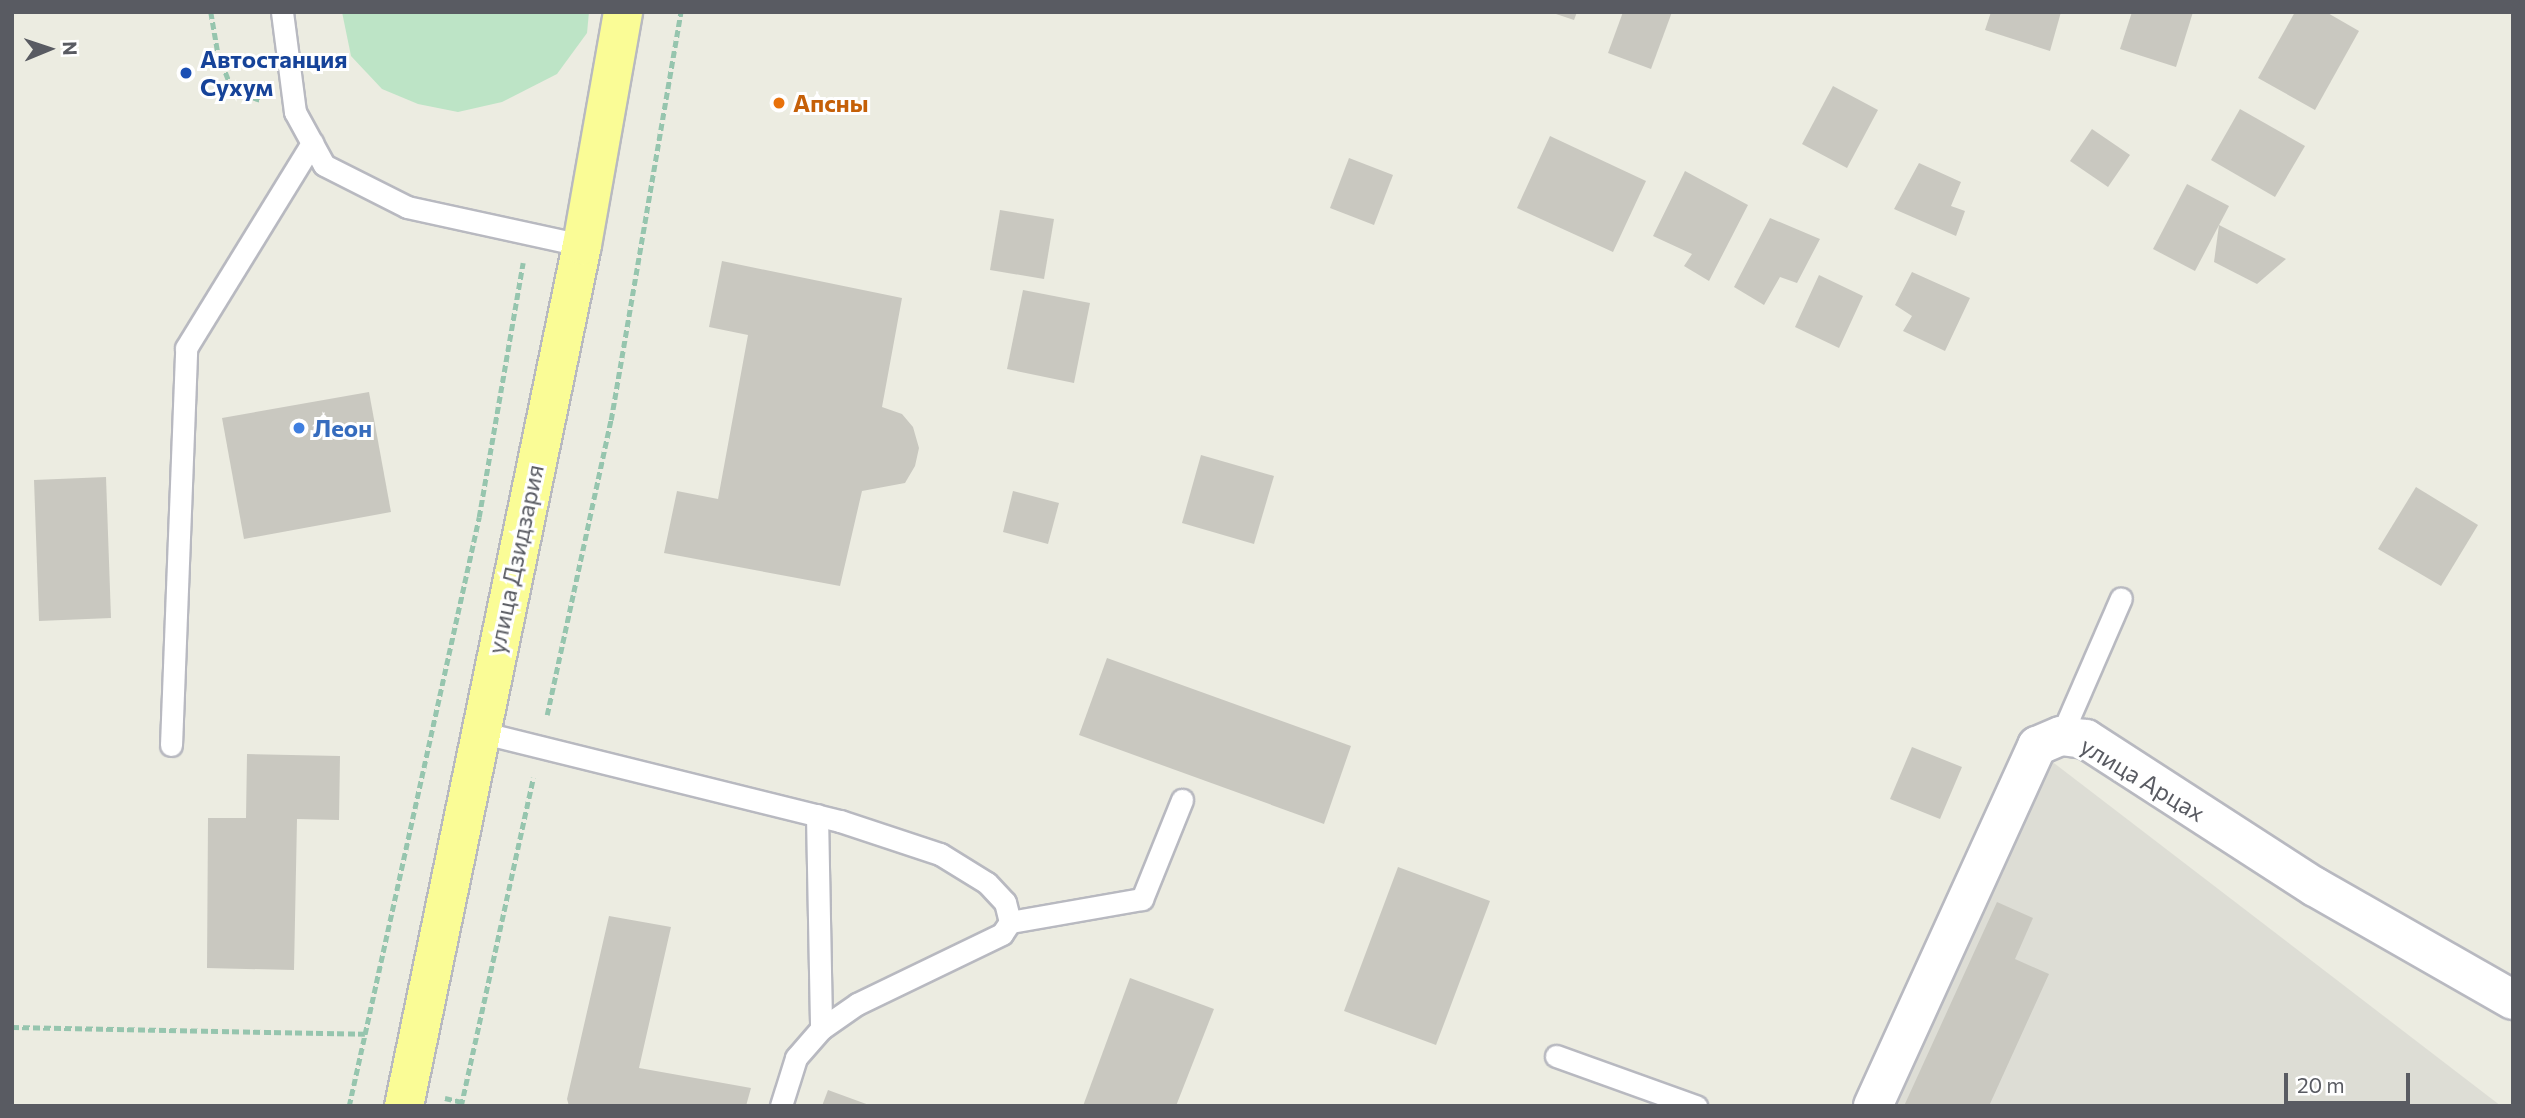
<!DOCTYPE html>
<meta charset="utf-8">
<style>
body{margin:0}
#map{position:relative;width:2525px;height:1118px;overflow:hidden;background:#ecece1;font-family:Commissioner,sans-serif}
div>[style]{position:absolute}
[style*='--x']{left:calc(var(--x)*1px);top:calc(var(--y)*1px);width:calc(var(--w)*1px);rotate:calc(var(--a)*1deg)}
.industrial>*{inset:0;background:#ddddd5}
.green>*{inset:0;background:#bde4c6}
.building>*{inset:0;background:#c9c8c0}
.path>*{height:4.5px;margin-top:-2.25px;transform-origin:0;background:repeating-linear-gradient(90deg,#96c5ae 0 7px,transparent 0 10.5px)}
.roads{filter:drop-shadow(2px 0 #b8b9c0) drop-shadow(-2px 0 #b8b9c0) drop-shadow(0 2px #b8b9c0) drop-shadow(0 -2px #b8b9c0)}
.service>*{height:21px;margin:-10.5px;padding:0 10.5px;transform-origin:10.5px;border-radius:10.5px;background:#fff}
.minor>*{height:38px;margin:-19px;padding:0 19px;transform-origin:19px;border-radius:19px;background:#fff}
.trunk>*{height:38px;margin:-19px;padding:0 19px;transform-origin:19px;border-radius:19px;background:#fafc96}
.dots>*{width:19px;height:19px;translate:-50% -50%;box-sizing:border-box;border:4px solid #fff;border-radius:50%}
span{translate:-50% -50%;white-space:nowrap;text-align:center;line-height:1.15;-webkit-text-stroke:6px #fff;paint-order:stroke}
.transit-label{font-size:24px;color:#164399;font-weight:700}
.left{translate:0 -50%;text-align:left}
.food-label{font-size:24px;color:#c56008;font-weight:700}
.shop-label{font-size:24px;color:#366cbe;font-weight:700}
.street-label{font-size:24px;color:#595b62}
.frame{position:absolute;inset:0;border:14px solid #595b62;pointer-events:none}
.north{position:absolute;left:14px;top:14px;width:70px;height:70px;-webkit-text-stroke:5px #fff;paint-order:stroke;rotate:88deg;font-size:19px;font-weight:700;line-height:28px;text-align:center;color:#595b62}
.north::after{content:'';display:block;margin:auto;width:24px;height:32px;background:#595b62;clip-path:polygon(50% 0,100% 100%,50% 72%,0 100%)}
.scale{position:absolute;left:2284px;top:1073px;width:126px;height:32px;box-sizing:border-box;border:4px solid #595b62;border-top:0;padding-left:9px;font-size:21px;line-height:24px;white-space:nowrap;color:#595b62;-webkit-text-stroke:5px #fff;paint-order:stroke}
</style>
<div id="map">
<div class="industrial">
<div style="clip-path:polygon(2050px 760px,2501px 1106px,1886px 1106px)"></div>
</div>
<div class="green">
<div style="clip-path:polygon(342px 12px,589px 12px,587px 33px,557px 74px,502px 102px,458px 112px,418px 104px,382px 89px,351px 56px)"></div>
</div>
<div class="building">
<div style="clip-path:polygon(1550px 12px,1577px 12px,1574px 20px)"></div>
<div style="clip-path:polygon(1623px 12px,1672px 12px,1651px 69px,1608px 53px)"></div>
<div style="clip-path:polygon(1991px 12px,2061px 12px,2050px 51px,1985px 30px)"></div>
<div style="clip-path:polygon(2132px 12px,2193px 12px,2176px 67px,2120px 49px)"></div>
<div style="clip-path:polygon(2295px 12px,2326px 12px,2359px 31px,2315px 110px,2258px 78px)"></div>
<div style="clip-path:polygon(1833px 86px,1878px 110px,1847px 168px,1802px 144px)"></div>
<div style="clip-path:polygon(2240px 109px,2305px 146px,2275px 197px,2211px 160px)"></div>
<div style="clip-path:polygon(2092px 129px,2130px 155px,2108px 187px,2070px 161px)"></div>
<div style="clip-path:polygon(1550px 136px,1646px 181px,1613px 252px,1517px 208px)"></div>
<div style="clip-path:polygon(1349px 158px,1393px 175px,1374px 225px,1330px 208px)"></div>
<div style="clip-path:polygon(1919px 163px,1961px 182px,1951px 206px,1965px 211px,1956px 236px,1894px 209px)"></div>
<div style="clip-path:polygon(1685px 171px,1748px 205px,1709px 281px,1684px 266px,1692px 254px,1653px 236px)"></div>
<div style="clip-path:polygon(2187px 184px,2229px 206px,2195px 271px,2153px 249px)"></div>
<div style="clip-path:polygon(1000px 210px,1054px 219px,1044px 279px,990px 270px)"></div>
<div style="clip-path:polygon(1770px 218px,1820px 239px,1797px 283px,1780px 277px,1764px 305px,1734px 287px)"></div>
<div style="clip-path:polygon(2219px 225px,2286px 259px,2257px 284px,2214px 262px)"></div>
<div style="clip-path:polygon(722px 261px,902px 298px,882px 407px,902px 414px,913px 427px,919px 448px,915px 466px,905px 483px,862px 491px,840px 586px,664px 553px,677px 491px,718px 499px,748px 335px,709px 327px)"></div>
<div style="clip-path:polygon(1912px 272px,1970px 298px,1945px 351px,1903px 331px,1912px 316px,1895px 305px)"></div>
<div style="clip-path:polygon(1819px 275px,1863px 296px,1839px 348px,1795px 327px)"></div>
<div style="clip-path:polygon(1023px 290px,1090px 303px,1074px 383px,1007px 369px)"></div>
<div style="clip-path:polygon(369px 392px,391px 512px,244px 539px,222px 418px)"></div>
<div style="clip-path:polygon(1201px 455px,1274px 476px,1254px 544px,1182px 523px)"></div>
<div style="clip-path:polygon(106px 477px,111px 618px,39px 621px,34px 480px)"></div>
<div style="clip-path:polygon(2416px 487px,2478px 525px,2441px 586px,2378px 549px)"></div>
<div style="clip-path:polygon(1013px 491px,1059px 503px,1048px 544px,1003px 532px)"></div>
<div style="clip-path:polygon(1107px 658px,1351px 746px,1324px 824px,1079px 735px)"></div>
<div style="clip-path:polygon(1912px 747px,1962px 767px,1940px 819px,1890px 799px)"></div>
<div style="clip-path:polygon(247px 754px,340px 756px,339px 820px,297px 819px,294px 970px,207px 968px,208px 818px,246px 818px)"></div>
<div style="clip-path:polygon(1398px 867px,1490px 901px,1436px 1045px,1344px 1011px)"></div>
<div style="clip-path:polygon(1997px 902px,2033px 918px,2015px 959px,2049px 974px,1989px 1106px,1904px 1106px)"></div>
<div style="clip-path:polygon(609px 916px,671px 927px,639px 1068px,751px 1088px,746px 1106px,569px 1106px,567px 1099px)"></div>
<div style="clip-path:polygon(1130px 978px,1214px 1009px,1176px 1106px,1083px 1106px)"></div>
<div style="clip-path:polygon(828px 1090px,869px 1105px,869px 1106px,822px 1106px)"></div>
</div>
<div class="path">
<div style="--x:211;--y:12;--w:42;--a:80.3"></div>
<div style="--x:218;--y:53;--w:41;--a:68.5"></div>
<div style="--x:233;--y:91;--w:28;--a:18"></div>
<div style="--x:547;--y:715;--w:302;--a:-77.8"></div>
<div style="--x:611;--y:420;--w:414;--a:-80.3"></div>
<div style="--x:12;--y:1027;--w:353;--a:1.1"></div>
<div style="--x:445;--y:1098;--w:17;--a:13"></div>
<div style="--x:349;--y:1106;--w:603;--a:-77.55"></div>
<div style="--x:479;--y:517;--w:258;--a:-80.2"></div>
<div style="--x:461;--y:1106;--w:336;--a:-77.6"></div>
</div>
<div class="roads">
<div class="service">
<div style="--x:282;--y:12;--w:101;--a:82.6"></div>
<div style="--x:295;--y:112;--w:60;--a:61.3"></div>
<div style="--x:324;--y:165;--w:93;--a:26.8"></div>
<div style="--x:407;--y:207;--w:179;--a:12.3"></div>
<div style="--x:480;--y:732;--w:371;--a:13.9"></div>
<div style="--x:840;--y:821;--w:105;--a:18.3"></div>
<div style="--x:940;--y:854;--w:55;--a:31.7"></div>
<div style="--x:987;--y:883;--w:26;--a:47"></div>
<div style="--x:1005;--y:902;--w:21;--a:76"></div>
<div style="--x:1010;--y:922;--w:14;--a:124"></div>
<div style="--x:1002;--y:934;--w:161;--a:154.2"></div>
<div style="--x:857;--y:1004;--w:44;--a:145.2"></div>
<div style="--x:821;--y:1029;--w:38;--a:131"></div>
<div style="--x:796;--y:1058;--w:50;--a:107.4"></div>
<div style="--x:2061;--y:736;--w:150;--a:-66.5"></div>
<div style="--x:171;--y:745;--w:397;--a:-87.8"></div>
<div style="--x:186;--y:348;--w:241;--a:-58.4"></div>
<div style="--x:817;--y:815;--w:214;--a:88.9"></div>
<div style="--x:1010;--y:922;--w:134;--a:-9.9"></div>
<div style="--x:1142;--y:899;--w:107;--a:-68"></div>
<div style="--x:1556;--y:1056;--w:149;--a:19.7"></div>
</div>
<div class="minor">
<div style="--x:1873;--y:1106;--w:396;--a:-65.5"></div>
<div style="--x:2037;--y:746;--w:26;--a:-23"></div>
<div style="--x:2061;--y:736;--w:25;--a:7"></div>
<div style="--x:2086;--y:739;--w:273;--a:32.9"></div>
<div style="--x:2315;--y:887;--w:228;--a:29.7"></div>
</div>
<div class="trunk">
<div style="--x:404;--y:1106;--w:879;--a:-78.32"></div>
<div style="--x:582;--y:245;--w:237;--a:-80"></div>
</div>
</div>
<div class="dots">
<div style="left:186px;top:73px;background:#1a4fb4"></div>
<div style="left:779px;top:103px;background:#e8710a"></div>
<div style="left:299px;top:428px;background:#3f7fe0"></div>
</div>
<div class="transit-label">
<span class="left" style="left:200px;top:73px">Автостанция<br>Сухум</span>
</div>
<div class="food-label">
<span class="left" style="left:793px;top:103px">Апсны</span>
</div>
<div class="shop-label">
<span class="left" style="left:313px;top:428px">Леон</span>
</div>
<div class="street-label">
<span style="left:515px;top:559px;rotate:-78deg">улица Дзидзария</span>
<span style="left:2143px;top:779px;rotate:31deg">улица Арцах</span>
</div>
<div class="frame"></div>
<div class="north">N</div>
<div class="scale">20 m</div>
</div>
